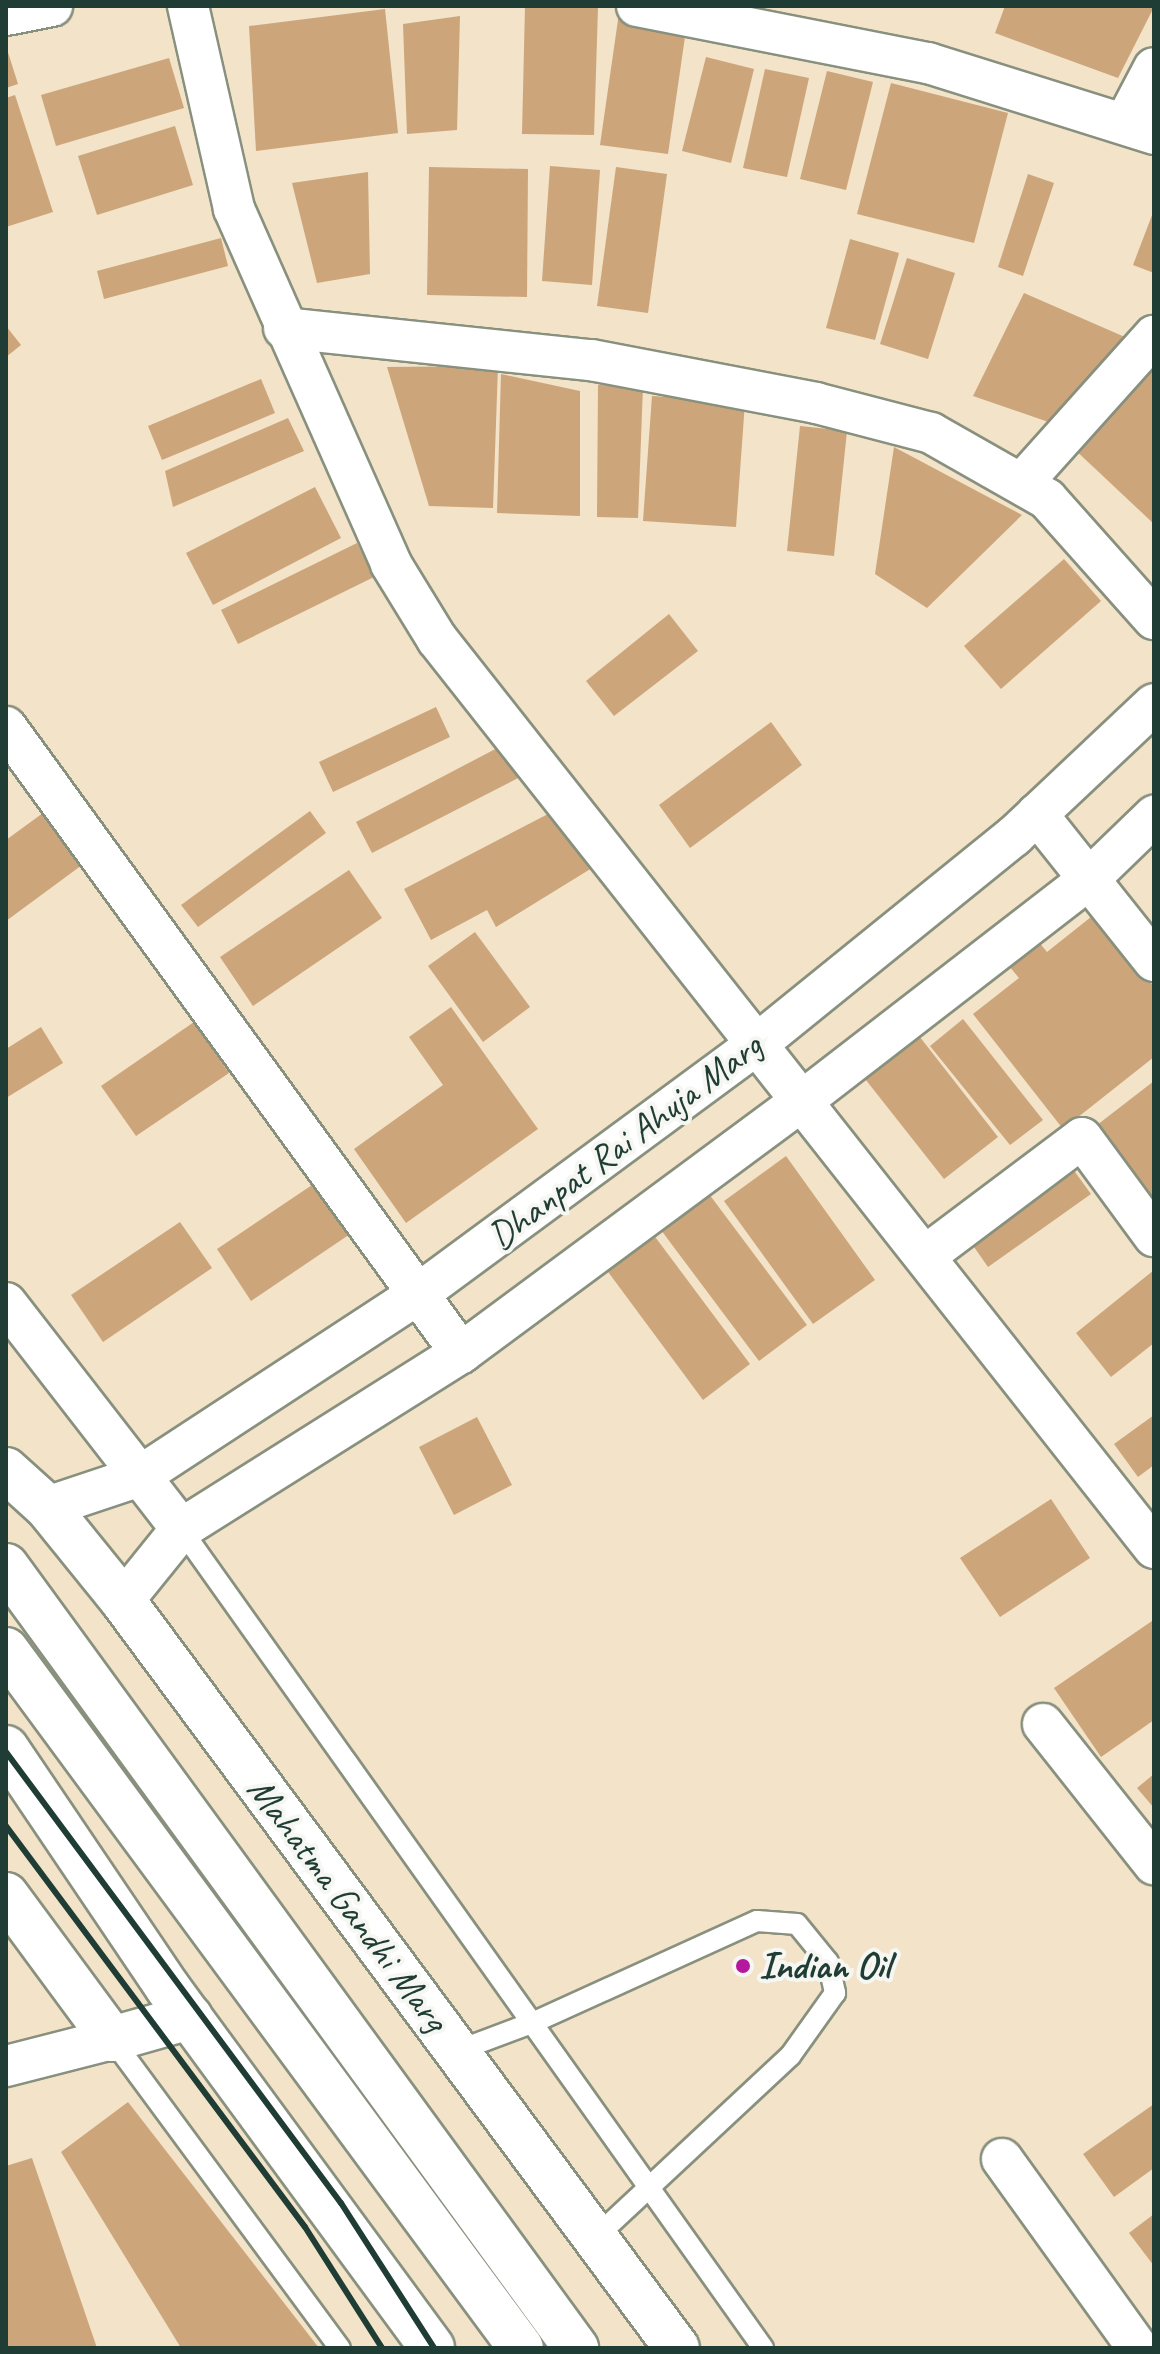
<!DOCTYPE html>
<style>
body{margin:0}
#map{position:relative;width:1160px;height:2354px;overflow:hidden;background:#f2e3c9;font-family:Caveat,sans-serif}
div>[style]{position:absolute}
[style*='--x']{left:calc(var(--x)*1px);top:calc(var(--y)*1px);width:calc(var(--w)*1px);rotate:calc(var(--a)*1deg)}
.building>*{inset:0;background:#cda57a}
.roads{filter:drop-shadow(2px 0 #88907e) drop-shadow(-2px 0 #88907e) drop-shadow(0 2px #88907e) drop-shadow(0 -2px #88907e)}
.lane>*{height:20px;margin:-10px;padding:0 10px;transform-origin:10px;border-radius:10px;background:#fff}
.street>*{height:40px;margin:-20px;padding:0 20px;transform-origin:20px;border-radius:20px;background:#fff}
.secondary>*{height:44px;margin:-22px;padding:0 22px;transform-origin:22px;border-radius:22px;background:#fff}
.primary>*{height:44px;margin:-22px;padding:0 22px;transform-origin:22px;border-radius:22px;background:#fff}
.rail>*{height:6px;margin:-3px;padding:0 3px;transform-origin:3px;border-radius:3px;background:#1f3d34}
.dots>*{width:22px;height:22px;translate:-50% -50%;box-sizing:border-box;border:4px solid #f6f6f2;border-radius:50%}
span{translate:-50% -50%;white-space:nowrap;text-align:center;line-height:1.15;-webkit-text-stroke:8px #f6f6f2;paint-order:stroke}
.street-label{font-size:38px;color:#1f3d34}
.poi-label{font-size:38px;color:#1f3d34;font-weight:700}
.left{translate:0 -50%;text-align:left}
.frame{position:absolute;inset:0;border:8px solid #1f3d34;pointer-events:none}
</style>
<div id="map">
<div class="building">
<div style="clip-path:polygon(525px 6px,598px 8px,594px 135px,522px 134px)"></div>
<div style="clip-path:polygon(1005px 6px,1154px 6px,1154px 7px,1118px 78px,995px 33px)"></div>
<div style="clip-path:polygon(385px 9px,398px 133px,256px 151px,249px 26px)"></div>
<div style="clip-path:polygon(619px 13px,687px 23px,668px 154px,600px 145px)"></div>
<div style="clip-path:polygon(460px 16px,457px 130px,407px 134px,403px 24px)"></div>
<div style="clip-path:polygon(6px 46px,18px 84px,6px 88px)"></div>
<div style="clip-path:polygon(706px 57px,754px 69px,731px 163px,682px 151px)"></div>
<div style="clip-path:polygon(169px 58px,184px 108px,56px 146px,41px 95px)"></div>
<div style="clip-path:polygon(765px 69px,809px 78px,787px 177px,743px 168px)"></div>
<div style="clip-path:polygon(827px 71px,873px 82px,846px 190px,800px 179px)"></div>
<div style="clip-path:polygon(891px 83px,1008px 113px,974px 243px,857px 214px)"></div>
<div style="clip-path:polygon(15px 95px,53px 212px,6px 227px,6px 98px)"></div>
<div style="clip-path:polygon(175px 126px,193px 185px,97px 215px,78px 156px)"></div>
<div style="clip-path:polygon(550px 166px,600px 170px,592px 285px,542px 281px)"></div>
<div style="clip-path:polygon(429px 167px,528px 169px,527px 297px,427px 295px)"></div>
<div style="clip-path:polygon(616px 167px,667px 174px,648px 313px,597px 306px)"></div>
<div style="clip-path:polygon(368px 172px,370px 274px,317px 283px,292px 183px)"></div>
<div style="clip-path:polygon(1028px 174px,1054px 183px,1023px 276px,998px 267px)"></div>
<div style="clip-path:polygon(1154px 210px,1154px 273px,1133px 265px)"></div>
<div style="clip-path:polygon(221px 238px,228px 266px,104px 299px,97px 271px)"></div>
<div style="clip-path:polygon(850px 239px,899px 253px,875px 340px,826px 328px)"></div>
<div style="clip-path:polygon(907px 258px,955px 273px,928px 359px,880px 344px)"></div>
<div style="clip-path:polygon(1024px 293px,1134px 341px,1057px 425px,973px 396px)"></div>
<div style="clip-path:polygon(6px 326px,21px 345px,6px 357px)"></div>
<div style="clip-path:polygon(1154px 360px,1154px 524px,1071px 446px)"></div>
<div style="clip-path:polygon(498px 366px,493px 508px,429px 506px,387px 367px)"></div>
<div style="clip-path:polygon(501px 374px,580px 391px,580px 516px,497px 513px)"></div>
<div style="clip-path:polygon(261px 379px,275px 413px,162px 460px,148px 426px)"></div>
<div style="clip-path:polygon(598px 385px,643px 386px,638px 518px,597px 517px)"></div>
<div style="clip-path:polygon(652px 396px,745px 402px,736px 527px,643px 521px)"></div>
<div style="clip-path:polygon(288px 418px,304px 451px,173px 507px,165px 471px)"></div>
<div style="clip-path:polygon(800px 426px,847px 431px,834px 556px,787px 551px)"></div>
<div style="clip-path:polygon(894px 447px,1022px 515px,927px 608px,875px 574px)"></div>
<div style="clip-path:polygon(315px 487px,341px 538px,213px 605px,186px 553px)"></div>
<div style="clip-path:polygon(357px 543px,374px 577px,238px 644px,221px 610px)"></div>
<div style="clip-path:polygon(1064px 559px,1101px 601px,1001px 689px,964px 646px)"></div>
<div style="clip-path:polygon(669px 614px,698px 651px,614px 716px,586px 681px)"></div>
<div style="clip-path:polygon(436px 707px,450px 737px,333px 792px,319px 762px)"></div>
<div style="clip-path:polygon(771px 722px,802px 765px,690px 848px,659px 805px)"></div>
<div style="clip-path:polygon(503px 745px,520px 777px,372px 853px,356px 822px)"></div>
<div style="clip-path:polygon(310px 811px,326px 833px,198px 927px,181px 905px)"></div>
<div style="clip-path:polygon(43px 813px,82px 865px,6px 921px,6px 840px)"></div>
<div style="clip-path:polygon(548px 814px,592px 868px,496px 927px,487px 910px,431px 940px,404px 889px)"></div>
<div style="clip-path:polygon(349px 870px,382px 918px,253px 1006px,220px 957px)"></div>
<div style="clip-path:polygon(1096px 913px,1154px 987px,1154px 1057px,1063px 1129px,973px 1014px,1019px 978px,998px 953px,1028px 929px,1047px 952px)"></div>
<div style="clip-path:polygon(475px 932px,530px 1007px,483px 1042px,428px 966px)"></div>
<div style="clip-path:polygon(451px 1007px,538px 1129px,406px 1223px,354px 1149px,443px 1085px,409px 1037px)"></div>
<div style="clip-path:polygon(963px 1019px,1043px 1120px,1010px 1145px,930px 1046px)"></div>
<div style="clip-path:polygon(194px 1022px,229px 1073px,136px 1136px,101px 1086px)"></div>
<div style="clip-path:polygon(41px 1027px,63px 1063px,6px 1098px,6px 1049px)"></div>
<div style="clip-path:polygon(916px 1032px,998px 1137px,944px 1179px,862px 1075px)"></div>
<div style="clip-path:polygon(1154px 1081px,1154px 1195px,1143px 1203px,1088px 1132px)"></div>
<div style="clip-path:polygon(786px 1156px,875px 1280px,813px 1324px,724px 1201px)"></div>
<div style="clip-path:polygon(1067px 1161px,1091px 1194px,988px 1267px,965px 1234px)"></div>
<div style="clip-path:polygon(321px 1179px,356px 1230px,251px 1301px,217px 1249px)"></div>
<div style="clip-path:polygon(703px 1186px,807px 1325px,759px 1361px,655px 1222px)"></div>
<div style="clip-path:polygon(180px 1222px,212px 1268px,103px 1342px,71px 1295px)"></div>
<div style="clip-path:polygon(647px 1226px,750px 1364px,703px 1400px,600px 1261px)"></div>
<div style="clip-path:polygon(1154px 1270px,1154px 1343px,1111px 1377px,1076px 1333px)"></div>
<div style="clip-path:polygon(1154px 1415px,1154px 1465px,1138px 1477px,1114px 1444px)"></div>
<div style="clip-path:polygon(477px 1417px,512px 1485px,454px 1515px,419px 1447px)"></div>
<div style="clip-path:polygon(1051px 1499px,1090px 1558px,1000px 1617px,960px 1558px)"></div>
<div style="clip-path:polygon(1152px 1621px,1154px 1720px,1101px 1757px,1054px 1688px)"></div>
<div style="clip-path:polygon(1154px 1774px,1154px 1808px,1137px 1788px)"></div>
<div style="clip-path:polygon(128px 2102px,319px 2348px,181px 2348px,61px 2152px)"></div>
<div style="clip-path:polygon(1154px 2104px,1154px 2168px,1114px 2197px,1083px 2154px)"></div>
<div style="clip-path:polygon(32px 2158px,97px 2348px,6px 2348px,6px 2166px)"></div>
<div style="clip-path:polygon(1154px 2214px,1154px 2266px,1129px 2233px)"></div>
</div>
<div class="roads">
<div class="lane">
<div style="--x:181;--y:1529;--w:1005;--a:54.6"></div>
<div style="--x:112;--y:2039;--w:384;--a:53.6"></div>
<div style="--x:457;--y:2051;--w:80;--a:-20.5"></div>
<div style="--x:532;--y:2023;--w:247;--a:-24.4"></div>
<div style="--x:757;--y:1921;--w:40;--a:4.3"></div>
<div style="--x:797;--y:1924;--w:49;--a:50.8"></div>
<div style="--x:828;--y:1962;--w:32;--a:77"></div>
<div style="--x:835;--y:1993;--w:77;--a:125.5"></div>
<div style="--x:790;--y:2056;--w:267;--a:137"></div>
</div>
<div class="street">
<div style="--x:188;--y:6;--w:208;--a:77.2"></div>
<div style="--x:234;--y:209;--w:388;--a:66.1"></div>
<div style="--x:391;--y:564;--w:88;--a:58.5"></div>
<div style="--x:437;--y:639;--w:1158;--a:51.73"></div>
<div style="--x:637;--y:6;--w:297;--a:11.1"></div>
<div style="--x:928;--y:63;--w:237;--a:17.4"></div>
<div style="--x:6;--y:15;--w:47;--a:-11.1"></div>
<div style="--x:1125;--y:123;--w:62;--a:-62.2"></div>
<div style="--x:284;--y:328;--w:309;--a:6"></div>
<div style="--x:591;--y:360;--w:229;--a:10.8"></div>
<div style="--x:816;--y:403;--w:119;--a:14.6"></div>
<div style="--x:931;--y:433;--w:133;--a:29.6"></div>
<div style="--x:1047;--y:499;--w:161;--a:48.3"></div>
<div style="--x:1022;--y:483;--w:198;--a:-48.1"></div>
<div style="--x:6;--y:727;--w:774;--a:53.99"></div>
<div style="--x:1037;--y:814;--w:188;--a:51.5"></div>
<div style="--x:925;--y:1256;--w:196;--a:-36.9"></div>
<div style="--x:1082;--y:1138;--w:122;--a:53.7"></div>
<div style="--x:6;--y:1303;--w:286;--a:52.2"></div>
<div style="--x:47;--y:1507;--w:98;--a:-18.4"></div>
<div style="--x:140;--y:1476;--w:332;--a:-33.2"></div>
<div style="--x:418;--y:1294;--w:421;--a:-36.4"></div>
<div style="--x:757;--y:1044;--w:331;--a:-39"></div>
<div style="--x:1014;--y:836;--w:192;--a:-43.3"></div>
<div style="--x:123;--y:1601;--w:92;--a:-51.1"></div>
<div style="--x:181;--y:1529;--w:331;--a:-32.2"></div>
<div style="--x:461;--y:1353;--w:424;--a:-36.5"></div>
<div style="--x:802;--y:1101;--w:363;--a:-37.7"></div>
<div style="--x:1089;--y:879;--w:91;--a:-44.1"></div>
<div style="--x:1043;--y:1724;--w:179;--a:51.6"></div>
<div style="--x:6;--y:2066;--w:109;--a:-14.3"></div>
<div style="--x:1002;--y:2159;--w:233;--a:54.3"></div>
</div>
<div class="secondary">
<div style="--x:6;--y:1470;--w:55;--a:42.1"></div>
<div style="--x:47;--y:1507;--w:121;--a:51"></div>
<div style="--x:123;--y:1601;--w:930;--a:53.44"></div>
<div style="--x:6;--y:1748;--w:290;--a:56"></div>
<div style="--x:168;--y:1988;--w:446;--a:53.7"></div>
<div style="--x:6;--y:1895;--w:179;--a:53.6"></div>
<div style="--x:112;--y:2039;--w:81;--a:-15.8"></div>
</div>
<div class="primary">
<div style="--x:6;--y:1566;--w:968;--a:53.91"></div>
<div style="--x:6;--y:1650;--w:867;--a:53.58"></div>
</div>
</div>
<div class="rail">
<div style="--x:6;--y:1752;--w:562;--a:53.4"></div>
<div style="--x:341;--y:2203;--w:172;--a:57.3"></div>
<div style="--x:6;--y:1826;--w:500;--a:53.29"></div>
<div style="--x:305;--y:2227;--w:143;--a:57.5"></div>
</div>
<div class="dots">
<div style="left:743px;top:1966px;background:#b5179e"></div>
</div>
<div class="street-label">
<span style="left:625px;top:1141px;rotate:-37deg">Dhanpat Rai Ahuja Marg</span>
<span style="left:348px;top:1904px;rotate:53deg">Mahatma Gandhi Marg</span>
</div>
<div class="poi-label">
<span class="left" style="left:759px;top:1966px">Indian Oil</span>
</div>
<div class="frame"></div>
</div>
